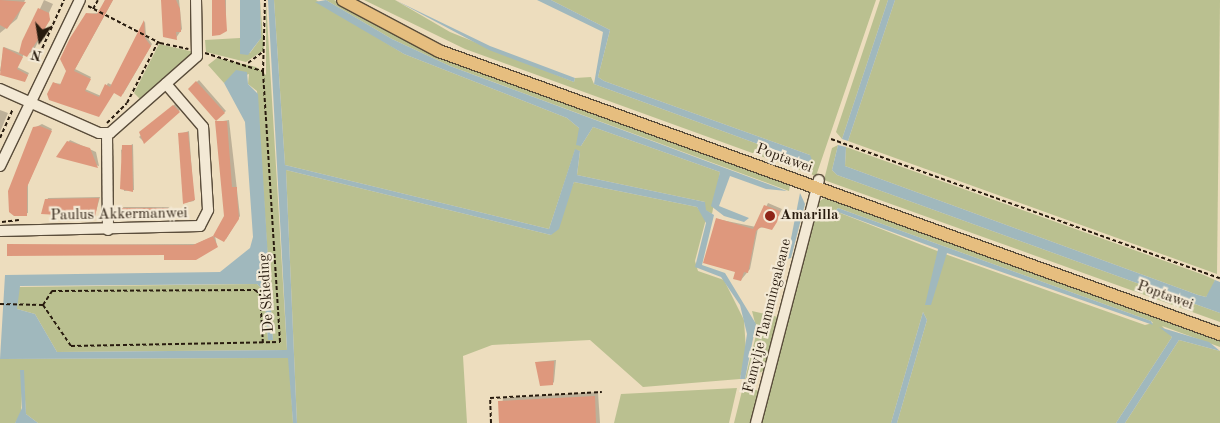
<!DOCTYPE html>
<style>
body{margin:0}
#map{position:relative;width:1220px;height:423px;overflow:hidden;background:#edddbe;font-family:"Old Standard TT",serif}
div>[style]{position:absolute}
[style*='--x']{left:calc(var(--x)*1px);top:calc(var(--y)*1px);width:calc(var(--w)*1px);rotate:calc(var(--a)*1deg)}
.green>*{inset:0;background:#bac090}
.water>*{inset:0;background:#a0b8bd}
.shadow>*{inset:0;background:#0003}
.building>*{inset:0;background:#de987d}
.path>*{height:2px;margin-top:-1px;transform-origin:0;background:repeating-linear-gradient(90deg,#281b0e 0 4px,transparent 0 6.5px)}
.roads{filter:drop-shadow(1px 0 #594c3a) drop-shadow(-1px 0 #594c3a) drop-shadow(0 1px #594c3a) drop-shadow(0 -1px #594c3a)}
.minor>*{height:10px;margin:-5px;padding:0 5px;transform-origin:5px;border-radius:5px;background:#f3e9d5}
.major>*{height:12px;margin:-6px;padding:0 6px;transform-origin:6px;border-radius:6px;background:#e6be7f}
.dots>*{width:14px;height:14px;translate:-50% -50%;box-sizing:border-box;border:2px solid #f3e9d5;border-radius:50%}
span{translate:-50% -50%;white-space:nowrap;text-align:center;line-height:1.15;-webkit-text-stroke:4.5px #f3e9d5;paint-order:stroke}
.street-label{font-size:15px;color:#281b0e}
.poi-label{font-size:15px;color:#281b0e;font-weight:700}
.left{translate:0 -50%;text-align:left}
.north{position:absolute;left:15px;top:15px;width:50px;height:50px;-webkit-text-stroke:4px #f3e9d5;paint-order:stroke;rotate:193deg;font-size:14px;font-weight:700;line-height:20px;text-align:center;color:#281b0e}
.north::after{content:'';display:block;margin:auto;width:18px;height:22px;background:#281b0e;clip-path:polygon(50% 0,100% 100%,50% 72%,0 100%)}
</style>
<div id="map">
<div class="green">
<div style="clip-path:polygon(260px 0,264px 50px,246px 62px,206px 52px,205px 40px,240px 38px,240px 53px,250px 53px,261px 38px)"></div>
<div style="clip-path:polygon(266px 0,287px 350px,57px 352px,35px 314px,17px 309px,18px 287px,257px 284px,264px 291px,268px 339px,273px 340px,257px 91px,248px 84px,249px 74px,224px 83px,208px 65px,217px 58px,256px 67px,266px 75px)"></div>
<div style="clip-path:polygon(274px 0,316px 0,404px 54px,567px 118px,579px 128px,581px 146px,593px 127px,720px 172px,712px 214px,705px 210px,705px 202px,577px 175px,580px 151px,575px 150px,549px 229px,285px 165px)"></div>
<div style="clip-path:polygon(326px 0,334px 0,435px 54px,790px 185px,789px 191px,450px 66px,392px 39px)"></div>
<div style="clip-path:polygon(364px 0,395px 0,450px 32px,574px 82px,575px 78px,591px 77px,594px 84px,807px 162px,810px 155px,604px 81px,598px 77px,610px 30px,551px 0,876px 0,816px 176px,465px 49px)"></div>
<div style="clip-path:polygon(880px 0,888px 0,842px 139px,836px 132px)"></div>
<div style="clip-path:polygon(895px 0,1220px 0,1217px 274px,848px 141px)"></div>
<div style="clip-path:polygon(159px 44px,194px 52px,142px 101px,134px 93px)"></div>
<div style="clip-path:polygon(838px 145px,832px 170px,837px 175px,1220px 313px,1220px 322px,824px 180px,832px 148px)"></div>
<div style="clip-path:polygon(846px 147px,1204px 275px,1215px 280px,1212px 289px,1206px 297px,1198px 295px,845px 166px)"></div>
<div style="clip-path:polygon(286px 170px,551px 235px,574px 182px,697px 207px,706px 219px,695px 261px,698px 271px,724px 280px,744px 320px,746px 351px,740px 379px,643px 387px,590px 340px,492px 345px,463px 356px,467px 423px,297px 423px)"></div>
<div style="clip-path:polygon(824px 185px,1220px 326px,1220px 330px)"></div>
<div style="clip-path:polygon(evenodd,827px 196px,1220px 338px,1220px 347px,1162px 326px,1172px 337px,1116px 423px,897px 423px,927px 320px,923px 312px,891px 423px,761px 423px,817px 203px,827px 196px,838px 208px,1151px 321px,1153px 323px,1145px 325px,945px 254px,835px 211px,838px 208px)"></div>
<div style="clip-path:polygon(752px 311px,778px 317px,766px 370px,745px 379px,757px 331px)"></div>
<div style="clip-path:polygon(1179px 340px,1220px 351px,1220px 423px,1125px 423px)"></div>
<div style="clip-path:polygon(289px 358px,293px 423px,38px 423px,26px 414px,23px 370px,21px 414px,15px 423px,0 423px,0 359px)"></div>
<div style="clip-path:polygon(743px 387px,760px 391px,752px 423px,734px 423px)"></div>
<div style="clip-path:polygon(737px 388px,729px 423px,614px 423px,621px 394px)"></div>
</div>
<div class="water">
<div style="clip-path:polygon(240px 0,260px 0,261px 38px,248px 55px,240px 54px)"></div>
<div style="clip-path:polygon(268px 0,274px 0,285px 165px,549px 229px,575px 149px,580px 151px,577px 175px,705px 202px,706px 210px,714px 215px,702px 265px,725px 273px,756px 324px,745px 379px,740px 379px,747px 334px,740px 305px,721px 277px,695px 267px,706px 223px,697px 207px,574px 182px,559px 229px,551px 235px,286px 170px,297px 423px,293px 423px,288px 358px,0 359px,5px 275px,220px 272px,250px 248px,253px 237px,245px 122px,224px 83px,236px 70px,247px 72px,248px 84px,258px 94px,273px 340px,268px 340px,264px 291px,257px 284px,20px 286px,17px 309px,35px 314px,57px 352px,287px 350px)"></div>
<div style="clip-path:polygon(326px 0,392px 39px,450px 66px,787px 191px,766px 189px,730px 176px,719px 206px,749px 218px,744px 222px,724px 216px,711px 206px,720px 172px,593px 127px,581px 146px,576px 145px,579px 128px,567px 118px,404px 54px,315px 2px)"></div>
<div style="clip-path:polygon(395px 0,490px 46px,575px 78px,574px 82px,489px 50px)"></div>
<div style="clip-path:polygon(537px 0,551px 0,610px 30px,598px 77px,604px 81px,810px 155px,812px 160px,807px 162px,594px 84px,603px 32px)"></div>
<div style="clip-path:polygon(888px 0,895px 0,848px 141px,842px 139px)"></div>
<div style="clip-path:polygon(838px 145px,846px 147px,845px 166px,1198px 295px,1206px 297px,1215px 280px,1220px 282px,1220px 313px,837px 175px,832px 170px)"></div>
<div style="clip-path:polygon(800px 193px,805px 204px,791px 258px,787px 259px)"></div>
<div style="clip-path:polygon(838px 208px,1151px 321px,1153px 325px,947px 253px,931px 305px,925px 305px,938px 249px,835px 211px)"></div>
<div style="clip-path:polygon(923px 312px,927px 320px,897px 423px,891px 423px)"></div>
<div style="clip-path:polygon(1159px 327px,1209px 342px,1220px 351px,1179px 340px,1125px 423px,1116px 423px,1172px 337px)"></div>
<div style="clip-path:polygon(20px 370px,24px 370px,26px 414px,38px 423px,15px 423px,22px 408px)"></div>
</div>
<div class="shadow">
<div style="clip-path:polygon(0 0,25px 0,17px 19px,0 33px)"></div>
<div style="clip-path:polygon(44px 0,53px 4px,47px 17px,50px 18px,33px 52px,24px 54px,17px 67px,29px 73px,26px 79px,0 71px,4px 47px,20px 53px)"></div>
<div style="clip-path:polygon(105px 0,113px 0,75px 69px,91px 77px,85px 89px,101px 96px,108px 83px,112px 85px,145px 21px,146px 36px,152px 44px,123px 94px,114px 92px,100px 114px,54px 83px,62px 84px,87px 14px,99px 13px)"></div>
<div style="clip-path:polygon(162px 0,179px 0,182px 29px,176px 38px)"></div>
<div style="clip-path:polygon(213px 0,226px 0,226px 30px)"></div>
<div style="clip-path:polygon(199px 80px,226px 111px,216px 119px,189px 89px)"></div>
<div style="clip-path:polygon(175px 104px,180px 110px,144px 142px,139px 137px)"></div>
<div style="clip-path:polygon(0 110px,8px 113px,0 132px)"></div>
<div style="clip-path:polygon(229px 120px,240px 216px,226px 239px,215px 236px,217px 246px,165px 254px,9px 245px,196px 244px,216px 235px,225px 216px,217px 122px)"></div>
<div style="clip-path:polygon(42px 124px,52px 129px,28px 184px,28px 213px,14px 215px,34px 128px)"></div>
<div style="clip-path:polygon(189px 131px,194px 201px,184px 203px,180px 134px)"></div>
<div style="clip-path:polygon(70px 140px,96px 152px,99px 166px,58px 156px)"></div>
<div style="clip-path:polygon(133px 144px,134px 190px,124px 191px,121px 150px)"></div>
<div style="clip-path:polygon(100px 197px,95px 215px,42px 213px,48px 198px)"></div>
<div style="clip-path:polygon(768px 203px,782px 209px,774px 226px,758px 228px,750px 269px,741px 280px,717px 219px,756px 227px)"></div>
<div style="clip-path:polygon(123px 207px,169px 207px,164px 219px,126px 219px)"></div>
<div style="clip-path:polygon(556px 360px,554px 382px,552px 384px,537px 362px)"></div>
<div style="clip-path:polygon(598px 392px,600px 423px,500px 423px,503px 398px)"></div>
</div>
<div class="building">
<div style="clip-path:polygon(0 0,26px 2px,7px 29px,0 25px)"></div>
<div style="clip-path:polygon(105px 0,113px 0,74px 71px,91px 79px,85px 91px,99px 97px,105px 84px,110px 87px,144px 20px,145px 38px,151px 46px,121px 97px,114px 93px,99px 117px,49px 100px,47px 94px,53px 82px,60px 85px,66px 71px,60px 59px,70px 38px,86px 13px,97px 14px)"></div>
<div style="clip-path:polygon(161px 0,176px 0,180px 9px,181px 32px,176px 32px,177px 40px,163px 37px)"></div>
<div style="clip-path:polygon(212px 0,225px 0,227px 31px,220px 35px,212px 36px)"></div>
<div style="clip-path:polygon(38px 8px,49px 13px,50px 20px,27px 57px,19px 53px,22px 41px)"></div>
<div style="clip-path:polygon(3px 47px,23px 57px,17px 69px,28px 75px,25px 82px,0 75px)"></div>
<div style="clip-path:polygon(196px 81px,225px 113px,216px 121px,188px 89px)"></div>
<div style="clip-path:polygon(173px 105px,180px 112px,144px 144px,139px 132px)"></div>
<div style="clip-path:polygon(215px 121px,227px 121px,232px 187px,237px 187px,237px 195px,239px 219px,224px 242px,213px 236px,224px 216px)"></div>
<div style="clip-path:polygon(40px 126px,52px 131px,27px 187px,27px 216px,14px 216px,9px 212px,8px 191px,33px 127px)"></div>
<div style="clip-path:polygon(188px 132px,195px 200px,183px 204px,178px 133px)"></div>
<div style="clip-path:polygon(67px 141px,90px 148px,98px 168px,56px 157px)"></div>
<div style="clip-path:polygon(122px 145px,132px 145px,133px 192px,120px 189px)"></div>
<div style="clip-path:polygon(99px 198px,95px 217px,41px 214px,45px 199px)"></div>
<div style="clip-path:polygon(764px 205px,780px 211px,777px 222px,772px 230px,761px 227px,756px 231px,748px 273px,744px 272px,741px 281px,733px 279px,735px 272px,703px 263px,716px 218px,753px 229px)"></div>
<div style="clip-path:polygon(120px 208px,168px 208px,168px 218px,125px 220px)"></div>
<div style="clip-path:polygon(213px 236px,218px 247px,196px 260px,164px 260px,164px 255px,7px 256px,7px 244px,193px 245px)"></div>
<div style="clip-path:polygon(554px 361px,553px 385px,540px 386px,535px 362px)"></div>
<div style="clip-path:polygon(595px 396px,596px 423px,499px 423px,498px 401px)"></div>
</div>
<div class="path">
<div style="--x:88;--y:6;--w:81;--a:27.2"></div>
<div style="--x:160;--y:43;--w:29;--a:12"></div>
<div style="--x:93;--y:9;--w:10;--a:-61"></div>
<div style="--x:205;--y:53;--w:60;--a:17.5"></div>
<div style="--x:37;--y:60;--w:66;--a:-65.8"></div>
<div style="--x:248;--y:63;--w:20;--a:-37"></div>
<div style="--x:107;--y:123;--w:28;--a:-45"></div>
<div style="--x:127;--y:103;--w:68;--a:-63.1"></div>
<div style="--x:0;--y:138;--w:32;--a:-66"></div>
<div style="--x:831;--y:139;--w:413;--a:19.7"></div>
<div style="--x:2;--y:222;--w:17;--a:-7"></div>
<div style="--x:0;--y:304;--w:43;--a:1.3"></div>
<div style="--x:43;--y:305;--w:50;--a:55.7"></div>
<div style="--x:71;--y:346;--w:209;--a:-1.1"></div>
<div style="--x:280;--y:342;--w:271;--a:-93.6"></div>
<div style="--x:263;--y:72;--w:72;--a:-88.4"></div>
<div style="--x:43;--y:305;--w:17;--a:-57"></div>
<div style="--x:52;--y:291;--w:203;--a:-0.3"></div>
<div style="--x:255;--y:290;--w:6;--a:39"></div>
<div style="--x:260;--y:294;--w:50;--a:86.6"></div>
<div style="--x:491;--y:423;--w:25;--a:-92"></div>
<div style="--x:490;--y:398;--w:112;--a:-3.1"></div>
</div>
<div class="roads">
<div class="minor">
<div style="--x:0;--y:89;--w:108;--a:24"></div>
<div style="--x:99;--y:133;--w:11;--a:0"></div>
<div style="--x:110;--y:133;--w:116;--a:-41.5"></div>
<div style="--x:197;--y:56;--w:56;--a:-91"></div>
<div style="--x:107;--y:134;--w:96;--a:89.4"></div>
<div style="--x:0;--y:166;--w:184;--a:-64.3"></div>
<div style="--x:0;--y:231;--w:200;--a:-1.4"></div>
<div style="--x:200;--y:226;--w:18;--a:-63"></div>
<div style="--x:208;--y:210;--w:83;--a:-93.4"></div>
<div style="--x:203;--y:127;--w:57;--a:-130.7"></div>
<div style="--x:756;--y:423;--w:251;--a:-75.5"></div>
</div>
<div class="major">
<div style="--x:343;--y:0;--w:109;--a:28"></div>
<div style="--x:439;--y:51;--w:831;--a:19.92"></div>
</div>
</div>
<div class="dots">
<div style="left:770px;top:216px;background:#8f2418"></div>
</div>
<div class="street-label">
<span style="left:784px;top:159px;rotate:20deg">Poptawei</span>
<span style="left:119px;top:215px;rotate:-1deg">Paulus Akkermanwei</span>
<span style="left:267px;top:293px;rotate:-94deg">De Skieding</span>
<span style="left:1165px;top:296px;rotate:20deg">Poptawei</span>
<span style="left:768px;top:316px;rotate:-76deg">Famylje Tammingaleane</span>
</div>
<div class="poi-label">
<span class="left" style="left:780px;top:216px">Amarilla</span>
</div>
<div class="north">N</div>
</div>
